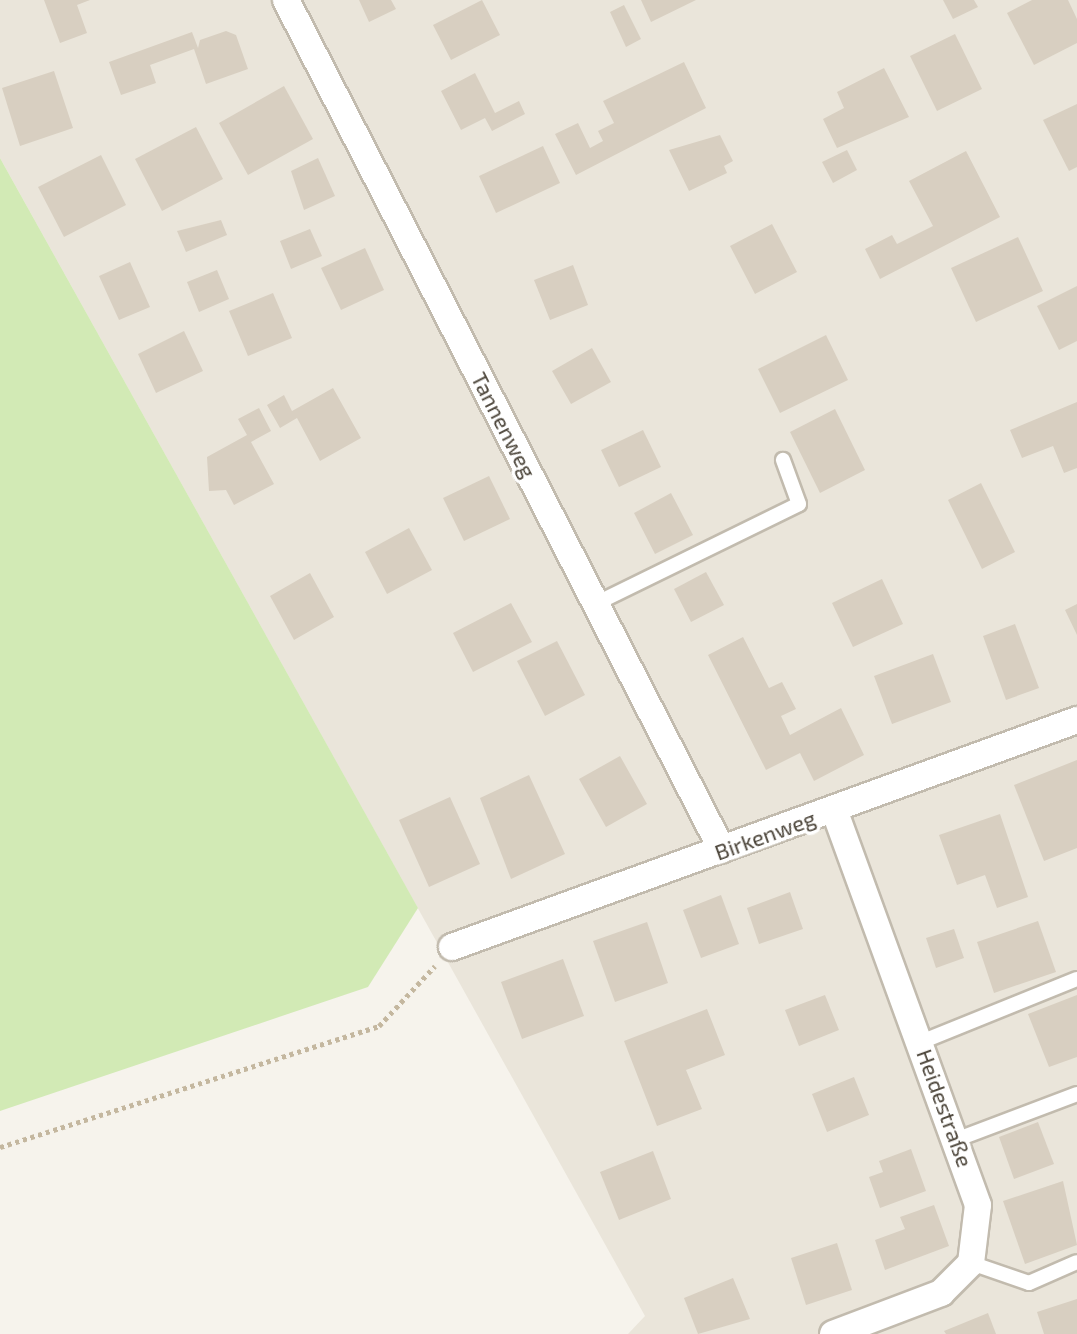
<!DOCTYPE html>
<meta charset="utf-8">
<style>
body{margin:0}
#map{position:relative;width:1077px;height:1334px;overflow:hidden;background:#f6f3ec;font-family:"Exo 2",sans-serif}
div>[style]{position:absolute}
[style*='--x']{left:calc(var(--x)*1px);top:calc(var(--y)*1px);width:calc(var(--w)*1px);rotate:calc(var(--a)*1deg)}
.residential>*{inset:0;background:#eae5da}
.green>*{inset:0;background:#d2eab5}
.building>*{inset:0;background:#d8cfc1}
.path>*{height:5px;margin-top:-2.5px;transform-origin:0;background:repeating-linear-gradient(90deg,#c4b79f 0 4px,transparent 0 8px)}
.roads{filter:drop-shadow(2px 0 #c2bbae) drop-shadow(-2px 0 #c2bbae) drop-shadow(0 2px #c2bbae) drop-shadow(0 -2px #c2bbae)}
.service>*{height:14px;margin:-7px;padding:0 7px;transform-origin:7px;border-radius:7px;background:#fff}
.minor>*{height:26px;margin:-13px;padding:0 13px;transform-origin:13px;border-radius:13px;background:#fff}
span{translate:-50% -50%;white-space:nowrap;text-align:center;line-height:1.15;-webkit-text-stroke:7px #fff;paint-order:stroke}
.street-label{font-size:22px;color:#4b4439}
</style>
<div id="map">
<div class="residential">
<div style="clip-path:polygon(0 0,1077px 0,1077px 1334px,628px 1334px,645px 1316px,0 158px)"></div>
</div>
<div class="green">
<div style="clip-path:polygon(0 158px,418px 908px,368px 987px,0 1111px)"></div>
</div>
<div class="building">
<div style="clip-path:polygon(44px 0,90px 0,77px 5px,87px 33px,60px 43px)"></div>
<div style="clip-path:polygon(359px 0,391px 0,396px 9px,369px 22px)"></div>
<div style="clip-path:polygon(482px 0,500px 35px,451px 60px,433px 25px)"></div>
<div style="clip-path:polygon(641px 0,696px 0,651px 22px)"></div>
<div style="clip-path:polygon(943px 0,974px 0,978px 7px,953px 19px)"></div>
<div style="clip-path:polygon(1032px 0,1068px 0,1077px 19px,1077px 43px,1034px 65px,1007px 13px)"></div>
<div style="clip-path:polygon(624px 5px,641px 39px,626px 47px,610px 12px)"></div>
<div style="clip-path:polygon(226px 31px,236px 35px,248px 69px,206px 84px,194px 49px,150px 65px,156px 83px,121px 95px,109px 62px,192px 32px,198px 48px,200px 40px)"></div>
<div style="clip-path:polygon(955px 34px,982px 89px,937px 111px,910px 56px)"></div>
<div style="clip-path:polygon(684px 62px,706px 108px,576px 175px,555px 134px,578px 123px,590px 148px,603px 141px,598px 131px,614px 123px,603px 101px)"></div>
<div style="clip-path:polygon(884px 68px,909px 117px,837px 148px,823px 119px,844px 108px,837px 92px)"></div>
<div style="clip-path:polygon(54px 71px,73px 128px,20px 146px,2px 88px)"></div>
<div style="clip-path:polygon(475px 73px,495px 113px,519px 101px,525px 114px,492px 131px,485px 118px,461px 130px,441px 91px)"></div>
<div style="clip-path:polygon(284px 86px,313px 139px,248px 175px,219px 123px)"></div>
<div style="clip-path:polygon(1077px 104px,1077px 167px,1069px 171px,1043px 120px)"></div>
<div style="clip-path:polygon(196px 127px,223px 179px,162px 211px,135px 159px)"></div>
<div style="clip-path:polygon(720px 135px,733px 161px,724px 166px,727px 173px,689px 191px,669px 150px)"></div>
<div style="clip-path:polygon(543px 146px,560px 183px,496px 213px,479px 176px)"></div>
<div style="clip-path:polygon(847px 150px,857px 170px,833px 183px,822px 162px)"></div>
<div style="clip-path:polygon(966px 151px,1000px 217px,880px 279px,865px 249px,892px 235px,897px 244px,933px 226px,909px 181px)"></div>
<div style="clip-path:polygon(101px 155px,126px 205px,64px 237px,38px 187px)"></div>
<div style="clip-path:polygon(318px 158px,335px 196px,304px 210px,291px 171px)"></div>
<div style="clip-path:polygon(221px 220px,227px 235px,186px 252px,177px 231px)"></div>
<div style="clip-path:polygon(772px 224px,797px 272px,755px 294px,730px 246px)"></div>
<div style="clip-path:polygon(310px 229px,322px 256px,291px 269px,280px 241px)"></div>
<div style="clip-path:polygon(1018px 237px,1043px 291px,976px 322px,951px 268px)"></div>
<div style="clip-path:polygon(365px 248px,384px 290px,341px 310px,321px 268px)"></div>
<div style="clip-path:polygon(130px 262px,150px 307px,119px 320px,99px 276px)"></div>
<div style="clip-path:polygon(573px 265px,588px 305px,550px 320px,534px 280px)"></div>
<div style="clip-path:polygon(217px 270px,229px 299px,199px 312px,187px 282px)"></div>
<div style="clip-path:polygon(1077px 286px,1077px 341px,1059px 350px,1037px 306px)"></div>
<div style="clip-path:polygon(273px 293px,292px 338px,248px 356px,229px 311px)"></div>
<div style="clip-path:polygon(184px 331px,203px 371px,156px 393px,138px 354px)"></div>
<div style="clip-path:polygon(826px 335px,848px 380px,780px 413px,758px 369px)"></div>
<div style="clip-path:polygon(592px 348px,611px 382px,571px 404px,552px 371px)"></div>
<div style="clip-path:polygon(333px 388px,361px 438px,320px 461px,297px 418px,280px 428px,267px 405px,284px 395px,292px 411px)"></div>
<div style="clip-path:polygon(1077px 402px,1077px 468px,1064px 473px,1053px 446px,1022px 458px,1010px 430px)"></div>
<div style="clip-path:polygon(259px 408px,271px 431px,251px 442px,274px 484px,234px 505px,226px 490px,209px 491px,207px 457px,247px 435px,238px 419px)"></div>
<div style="clip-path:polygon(835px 409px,865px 470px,820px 493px,790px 432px)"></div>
<div style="clip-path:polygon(643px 430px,661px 467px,619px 487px,601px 450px)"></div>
<div style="clip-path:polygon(489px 476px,510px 519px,464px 541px,443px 498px)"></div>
<div style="clip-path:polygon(981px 483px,1015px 552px,982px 569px,948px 500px)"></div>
<div style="clip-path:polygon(671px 493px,693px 535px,655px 554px,634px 513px)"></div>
<div style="clip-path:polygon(409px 528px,432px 570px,387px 594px,365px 552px)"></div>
<div style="clip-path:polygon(706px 572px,724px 605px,691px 622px,674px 589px)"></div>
<div style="clip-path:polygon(310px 573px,334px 617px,294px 640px,270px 596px)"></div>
<div style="clip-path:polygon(882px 579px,903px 624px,853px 647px,832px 603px)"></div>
<div style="clip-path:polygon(511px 603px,532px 642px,473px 672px,453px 633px)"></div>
<div style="clip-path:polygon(1077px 604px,1077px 635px,1065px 610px)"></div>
<div style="clip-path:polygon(1015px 624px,1039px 688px,1006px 700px,983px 636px)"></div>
<div style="clip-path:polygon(743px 637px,769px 688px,782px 682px,796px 709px,781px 716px,790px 735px,841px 708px,864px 755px,814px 781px,800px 753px,766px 770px,708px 655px)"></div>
<div style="clip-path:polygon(557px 641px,585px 695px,545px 716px,517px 661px)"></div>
<div style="clip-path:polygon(933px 654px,951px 702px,892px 724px,874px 676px)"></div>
<div style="clip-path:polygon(620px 756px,647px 804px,606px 827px,579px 779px)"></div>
<div style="clip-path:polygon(1077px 760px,1077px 848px,1044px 861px,1014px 785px)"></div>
<div style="clip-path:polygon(529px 775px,565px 854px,511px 879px,480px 798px)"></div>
<div style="clip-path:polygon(450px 797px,480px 864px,429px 887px,399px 820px)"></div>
<div style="clip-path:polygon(1000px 814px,1028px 897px,997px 908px,985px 875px,957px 885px,939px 835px)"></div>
<div style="clip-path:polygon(790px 892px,803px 929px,759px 944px,747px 908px)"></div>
<div style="clip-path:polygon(721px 895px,739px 944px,701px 958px,683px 910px)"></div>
<div style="clip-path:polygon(1038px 921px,1056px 972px,994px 993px,977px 942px)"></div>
<div style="clip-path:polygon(647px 922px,668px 983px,615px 1002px,593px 941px)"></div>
<div style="clip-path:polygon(954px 929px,964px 958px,936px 968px,926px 938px)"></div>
<div style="clip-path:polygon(563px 959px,584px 1016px,522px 1039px,501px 982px)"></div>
<div style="clip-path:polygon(825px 995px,839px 1030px,799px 1046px,785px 1010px)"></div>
<div style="clip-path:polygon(1077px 995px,1077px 1057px,1049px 1067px,1028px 1014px)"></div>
<div style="clip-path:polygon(707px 1009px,725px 1055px,686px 1070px,702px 1109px,657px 1126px,624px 1041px)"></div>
<div style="clip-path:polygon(854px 1077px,869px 1115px,827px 1132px,812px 1094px)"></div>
<div style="clip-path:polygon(1038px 1122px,1054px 1164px,1014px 1179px,999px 1137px)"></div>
<div style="clip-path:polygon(911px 1149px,926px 1191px,880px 1208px,869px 1177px,883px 1172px,879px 1161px)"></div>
<div style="clip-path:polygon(653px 1151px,671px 1199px,619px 1220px,600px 1172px)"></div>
<div style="clip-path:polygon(1063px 1181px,1077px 1245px,1025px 1264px,1003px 1201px)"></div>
<div style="clip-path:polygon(934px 1205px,949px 1246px,885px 1270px,875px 1240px,905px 1229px,900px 1217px)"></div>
<div style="clip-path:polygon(837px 1243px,852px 1290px,806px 1305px,791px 1258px)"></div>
<div style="clip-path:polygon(733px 1278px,750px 1319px,698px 1334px,684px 1298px)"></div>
<div style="clip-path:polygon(1077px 1299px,1077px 1334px,1044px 1334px,1037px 1312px)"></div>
<div style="clip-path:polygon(988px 1313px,996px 1334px,946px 1334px,944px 1331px)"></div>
</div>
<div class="path">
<div style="--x:0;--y:1147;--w:398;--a:-17.7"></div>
<div style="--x:379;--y:1026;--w:82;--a:-47"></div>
</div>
<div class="roads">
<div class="service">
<div style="--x:595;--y:604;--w:227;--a:-26.1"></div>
<div style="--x:799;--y:504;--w:47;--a:-110"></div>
<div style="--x:921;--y:1042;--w:168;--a:-22"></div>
<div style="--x:958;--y:1139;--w:127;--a:-20.7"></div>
<div style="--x:971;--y:1263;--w:61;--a:19"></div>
<div style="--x:1029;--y:1283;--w:52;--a:-23.6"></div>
</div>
<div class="minor">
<div style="--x:286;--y:0;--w:955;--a:62.84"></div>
<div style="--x:452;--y:947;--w:665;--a:-19.96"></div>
<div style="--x:833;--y:1334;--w:116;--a:-20.8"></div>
<div style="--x:941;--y:1293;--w:42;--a:-45"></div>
<div style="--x:971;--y:1263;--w:58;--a:-83.1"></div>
<div style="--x:978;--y:1205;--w:420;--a:-110"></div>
</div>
</div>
<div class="street-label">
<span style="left:504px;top:425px;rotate:63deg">Tannenweg</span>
<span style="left:765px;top:835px;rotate:-20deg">Birkenweg</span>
<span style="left:945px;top:1108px;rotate:70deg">Heidestraße</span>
</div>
</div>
